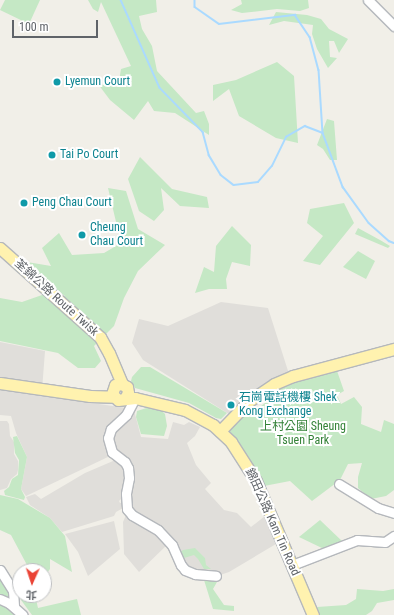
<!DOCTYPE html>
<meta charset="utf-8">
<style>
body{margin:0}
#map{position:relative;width:394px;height:615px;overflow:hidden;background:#f1efe8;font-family:"Roboto Condensed","Noto Sans TC",sans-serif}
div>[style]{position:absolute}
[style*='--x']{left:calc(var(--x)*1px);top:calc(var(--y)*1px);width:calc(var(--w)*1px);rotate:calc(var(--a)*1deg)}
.industrial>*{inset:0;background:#e0deda}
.green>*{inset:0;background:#c5e8c5}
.stream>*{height:1.5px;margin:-0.75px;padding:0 0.75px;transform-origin:0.75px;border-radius:0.75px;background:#aadaff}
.roads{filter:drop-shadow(1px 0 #b5b8bc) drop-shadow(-1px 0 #b5b8bc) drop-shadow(0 1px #b5b8bc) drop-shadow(0 -1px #b5b8bc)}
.minor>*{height:9px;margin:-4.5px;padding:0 4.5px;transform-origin:4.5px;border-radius:4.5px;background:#fff}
.major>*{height:11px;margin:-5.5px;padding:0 5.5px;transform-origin:5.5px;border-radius:5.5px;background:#fff2af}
.dots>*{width:11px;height:11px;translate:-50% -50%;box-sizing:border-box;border:2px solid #fff;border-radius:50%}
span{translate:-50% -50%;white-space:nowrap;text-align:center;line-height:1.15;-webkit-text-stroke:4px #fff;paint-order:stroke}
.culture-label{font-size:12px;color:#0d838f}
.left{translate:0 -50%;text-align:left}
.street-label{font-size:12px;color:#5f6368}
.park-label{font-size:12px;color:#348238}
.north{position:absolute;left:12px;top:563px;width:40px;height:40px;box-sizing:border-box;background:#fff;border:1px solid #bfc1c3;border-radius:50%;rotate:183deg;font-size:11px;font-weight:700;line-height:16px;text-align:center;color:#5f6368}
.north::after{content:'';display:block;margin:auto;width:14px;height:18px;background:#ea4335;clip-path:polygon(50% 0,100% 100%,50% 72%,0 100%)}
.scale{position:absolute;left:12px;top:20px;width:86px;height:18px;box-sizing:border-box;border:2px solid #5f6368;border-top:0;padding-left:5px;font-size:12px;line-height:14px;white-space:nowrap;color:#5f6368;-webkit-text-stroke:3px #fff;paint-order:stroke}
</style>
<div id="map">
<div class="industrial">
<div style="clip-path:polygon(221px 302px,268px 308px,289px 374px,232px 416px,143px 360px,132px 343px,139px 319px,168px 326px)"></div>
<div style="clip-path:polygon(0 342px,45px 351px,42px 390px,0 383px)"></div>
<div style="clip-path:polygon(0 390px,127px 408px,111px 427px,110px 456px,26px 496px,21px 489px,27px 457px,16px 433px,11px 416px,0 415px)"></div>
<div style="clip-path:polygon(134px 410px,141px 437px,168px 439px,173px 422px,184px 425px,189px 422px,200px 427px,195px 436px,187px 443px,196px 465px,211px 483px,205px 489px,224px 510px,237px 513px,251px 527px,265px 516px,276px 544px,229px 572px,220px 575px,193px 572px,185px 567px,179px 556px,130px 509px,131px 472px,110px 445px,110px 435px)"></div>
<div style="clip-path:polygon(0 421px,7px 421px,9px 424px,10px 436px,14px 442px,14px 454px,18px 461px,18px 470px,17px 474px,11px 479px,7px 488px,0 490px)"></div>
<div style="clip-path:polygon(113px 461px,117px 461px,126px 469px,124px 496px,119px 501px,120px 503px,123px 503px,125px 507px,116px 512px,114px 516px,62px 532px,50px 518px,30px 505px,26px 497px,35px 494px,41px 499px,85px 473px)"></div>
<div style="clip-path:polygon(126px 515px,145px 523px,168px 544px,139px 572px,124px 554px,123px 522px)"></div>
<div style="clip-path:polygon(114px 521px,120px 549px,88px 576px,78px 552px,65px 534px)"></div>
</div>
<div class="green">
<div style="clip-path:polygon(5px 0,40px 0,29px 24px,0 10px)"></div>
<div style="clip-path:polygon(88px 0,156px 0,157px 12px,139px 16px,142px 29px,152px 46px,157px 71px,196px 113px,204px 111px,209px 124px,209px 135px,175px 113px,154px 111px,148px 101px,134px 120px,110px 100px,98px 84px,118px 87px,121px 69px,131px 66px,101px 2px,98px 12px,93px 9px)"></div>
<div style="clip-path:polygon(241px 0,308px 0,309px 8px,300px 11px,277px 9px,242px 13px,231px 10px,242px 4px)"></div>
<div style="clip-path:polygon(276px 12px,307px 15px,321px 19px,329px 29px,348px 39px,339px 53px,334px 41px,329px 41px,330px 57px,337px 58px,328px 68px,317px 49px,312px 34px,313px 25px,284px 21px,269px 25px)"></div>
<div style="clip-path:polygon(277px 62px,294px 76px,298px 143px,276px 138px,239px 116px,229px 89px,213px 101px,213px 85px,236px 80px)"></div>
<div style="clip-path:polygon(327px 119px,334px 121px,337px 160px,330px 160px,323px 149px,317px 145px)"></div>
<div style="clip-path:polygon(140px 157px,172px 189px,207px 197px,209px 208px,180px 206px,161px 188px,164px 210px,154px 221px,139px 211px,128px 179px)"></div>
<div style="clip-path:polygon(108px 188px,126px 191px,138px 229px,165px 245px,138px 271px,124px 298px,114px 326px,94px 346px,101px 361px,95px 368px,78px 368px,58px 353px,0 341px,0 298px,22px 302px,42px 295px,65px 296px,46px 283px,21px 261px,51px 266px,42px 248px,59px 233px,72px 255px,104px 253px,121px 243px)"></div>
<div style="clip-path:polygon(344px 203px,354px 223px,320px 265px,303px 261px,323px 236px,307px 223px,310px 209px)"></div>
<div style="clip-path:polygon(232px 226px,251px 245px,250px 266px,232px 262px,226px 279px,227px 289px,209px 289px,195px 293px,204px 267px,214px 272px,216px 246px)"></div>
<div style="clip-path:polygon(358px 228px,380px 240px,390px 246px,388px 248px,355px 234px)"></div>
<div style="clip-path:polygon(358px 251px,375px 261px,366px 279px,343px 267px)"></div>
<div style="clip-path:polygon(141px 367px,150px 367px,227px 413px,221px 419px,216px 418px,189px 403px,135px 388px,131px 381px,132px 377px)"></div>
<div style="clip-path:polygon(336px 368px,344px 391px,337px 395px,341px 404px,354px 397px,362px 407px,361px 424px,381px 432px,384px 420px,394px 424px,394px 490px,386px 496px,371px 499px,358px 488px,358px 477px,362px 463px,348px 464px,340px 480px,312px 501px,290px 481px,264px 486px,252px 462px,246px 462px,228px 433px,231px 425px,245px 410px,250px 415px,270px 399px,272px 391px,283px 385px)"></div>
<div style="clip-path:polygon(153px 406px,160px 409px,165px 414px,167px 426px,164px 436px,141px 434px,136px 417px,137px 411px)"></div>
<div style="clip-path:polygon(17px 436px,27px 457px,21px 489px,25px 497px,24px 500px,5px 495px,4px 491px,9px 487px,12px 479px,18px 475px,19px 460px,15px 453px,13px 437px)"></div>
<div style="clip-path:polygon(0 495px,18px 499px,50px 518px,65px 536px,72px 572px,50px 559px,50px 569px,44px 577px,44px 571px,28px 571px,27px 565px,11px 535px,0 530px)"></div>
<div style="clip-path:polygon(320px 520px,343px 542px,324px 549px,299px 537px)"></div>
<div style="clip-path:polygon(195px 548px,205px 558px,206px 565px,211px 569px,204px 569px,198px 559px,194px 555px,184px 558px,180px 552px,183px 550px)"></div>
<div style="clip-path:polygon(0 575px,14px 595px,14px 615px,0 615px)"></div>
<div style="clip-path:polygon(204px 580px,217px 582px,213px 589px,224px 605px,234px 606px,234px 611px,213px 609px)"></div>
<div style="clip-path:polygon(357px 589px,383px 591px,394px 589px,394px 600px,377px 603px,372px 611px,366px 615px,320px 615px,317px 607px,346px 605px,356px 599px)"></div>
<div style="clip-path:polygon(20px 595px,35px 595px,38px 608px,77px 599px,81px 615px,32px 615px,21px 600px)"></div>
</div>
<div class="stream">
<div style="--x:121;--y:0;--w:96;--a:66.1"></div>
<div style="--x:160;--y:88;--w:62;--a:45.7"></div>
<div style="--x:203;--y:132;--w:24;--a:75"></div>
<div style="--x:209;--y:155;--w:23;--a:59"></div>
<div style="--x:221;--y:175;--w:16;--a:38"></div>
<div style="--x:234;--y:185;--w:24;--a:-7"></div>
<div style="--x:258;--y:182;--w:21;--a:-49"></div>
<div style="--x:272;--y:166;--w:32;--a:-64"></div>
<div style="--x:286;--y:137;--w:22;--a:-30"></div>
<div style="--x:305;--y:126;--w:19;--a:21"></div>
<div style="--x:323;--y:133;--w:58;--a:69.7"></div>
<div style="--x:343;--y:187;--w:44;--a:54.2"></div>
<div style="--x:369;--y:223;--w:27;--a:42"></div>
<div style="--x:389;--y:241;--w:5;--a:22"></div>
<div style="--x:195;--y:0;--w:7;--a:90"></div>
<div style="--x:195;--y:7;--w:29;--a:35"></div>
<div style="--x:219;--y:24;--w:77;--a:-6.8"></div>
<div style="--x:295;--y:15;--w:27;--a:56"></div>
<div style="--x:310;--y:37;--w:34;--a:75"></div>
<div style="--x:319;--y:70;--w:63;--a:86.4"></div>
</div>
<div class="roads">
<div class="minor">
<div style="--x:368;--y:0;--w:37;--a:45"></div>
<div style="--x:135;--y:398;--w:19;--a:118"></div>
<div style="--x:126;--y:415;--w:21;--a:137"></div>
<div style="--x:111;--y:429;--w:9;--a:108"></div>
<div style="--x:108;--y:438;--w:15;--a:74"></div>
<div style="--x:112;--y:452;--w:16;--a:38"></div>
<div style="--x:125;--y:462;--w:7;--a:63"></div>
<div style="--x:128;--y:468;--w:10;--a:84"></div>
<div style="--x:129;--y:478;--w:16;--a:101"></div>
<div style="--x:126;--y:494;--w:15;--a:86"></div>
<div style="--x:127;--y:509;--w:8;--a:50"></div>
<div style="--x:132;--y:515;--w:30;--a:30"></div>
<div style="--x:158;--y:530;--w:21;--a:47"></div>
<div style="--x:172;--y:545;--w:22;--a:66"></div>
<div style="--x:181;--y:565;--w:6;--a:51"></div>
<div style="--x:185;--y:570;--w:11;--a:22"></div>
<div style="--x:195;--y:574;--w:21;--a:5"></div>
<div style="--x:339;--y:484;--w:46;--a:31.6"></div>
<div style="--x:378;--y:508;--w:17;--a:17"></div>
<div style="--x:292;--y:565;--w:70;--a:-21"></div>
<div style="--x:357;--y:540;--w:28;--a:4"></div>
<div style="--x:385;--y:542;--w:11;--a:-34"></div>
<div style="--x:0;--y:570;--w:25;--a:58"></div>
<div style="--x:13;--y:591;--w:16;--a:86"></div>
<div style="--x:0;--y:599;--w:10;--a:24"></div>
<div style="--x:9;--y:603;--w:18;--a:41"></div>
</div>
<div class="major">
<div style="--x:0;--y:248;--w:134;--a:41.7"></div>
<div style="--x:100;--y:337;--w:18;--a:61"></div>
<div style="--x:109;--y:353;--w:34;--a:67"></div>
<div style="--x:0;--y:383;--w:91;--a:8.2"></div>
<div style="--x:90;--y:396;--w:24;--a:2"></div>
<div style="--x:125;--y:398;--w:6;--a:-59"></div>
<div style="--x:128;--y:393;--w:6;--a:-99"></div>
<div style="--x:127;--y:387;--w:6;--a:-149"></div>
<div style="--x:122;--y:384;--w:7;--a:172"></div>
<div style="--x:115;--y:385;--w:9;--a:108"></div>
<div style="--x:112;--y:394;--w:8;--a:45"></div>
<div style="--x:118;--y:400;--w:17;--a:-7"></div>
<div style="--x:135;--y:398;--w:51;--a:13.5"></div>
<div style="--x:185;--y:410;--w:32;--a:28"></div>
<div style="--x:213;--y:425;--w:25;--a:43"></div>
<div style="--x:231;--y:442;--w:46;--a:57.3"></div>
<div style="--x:256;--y:481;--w:146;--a:67"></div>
<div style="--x:220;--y:431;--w:42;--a:-46"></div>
<div style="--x:249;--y:401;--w:30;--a:-34"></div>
<div style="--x:274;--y:384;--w:21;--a:-23"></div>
<div style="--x:293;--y:376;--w:105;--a:-15"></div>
</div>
</div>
<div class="dots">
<div style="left:57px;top:82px;background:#0f9aa8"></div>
<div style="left:52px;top:155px;background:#0f9aa8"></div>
<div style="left:24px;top:203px;background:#0f9aa8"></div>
<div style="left:82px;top:235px;background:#0f9aa8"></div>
<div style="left:231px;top:405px;background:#0f9aa8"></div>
</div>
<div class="culture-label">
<span class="left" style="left:65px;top:82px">Lyemun Court</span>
<span class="left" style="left:60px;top:155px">Tai Po Court</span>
<span class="left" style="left:32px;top:203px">Peng Chau Court</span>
<span class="left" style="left:90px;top:235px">Cheung<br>Chau Court</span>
<span class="left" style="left:239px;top:405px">石崗電話機樓 Shek<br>Kong Exchange</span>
</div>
<div class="street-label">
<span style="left:56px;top:298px;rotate:42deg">荃錦公路 Route Twisk</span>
<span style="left:272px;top:522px;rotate:66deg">錦田公路 Kam Tin Road</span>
</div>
<div class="park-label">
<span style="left:303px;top:434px">上村公園 Sheung<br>Tsuen Park</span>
</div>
<div class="north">北</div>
<div class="scale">100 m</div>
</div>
